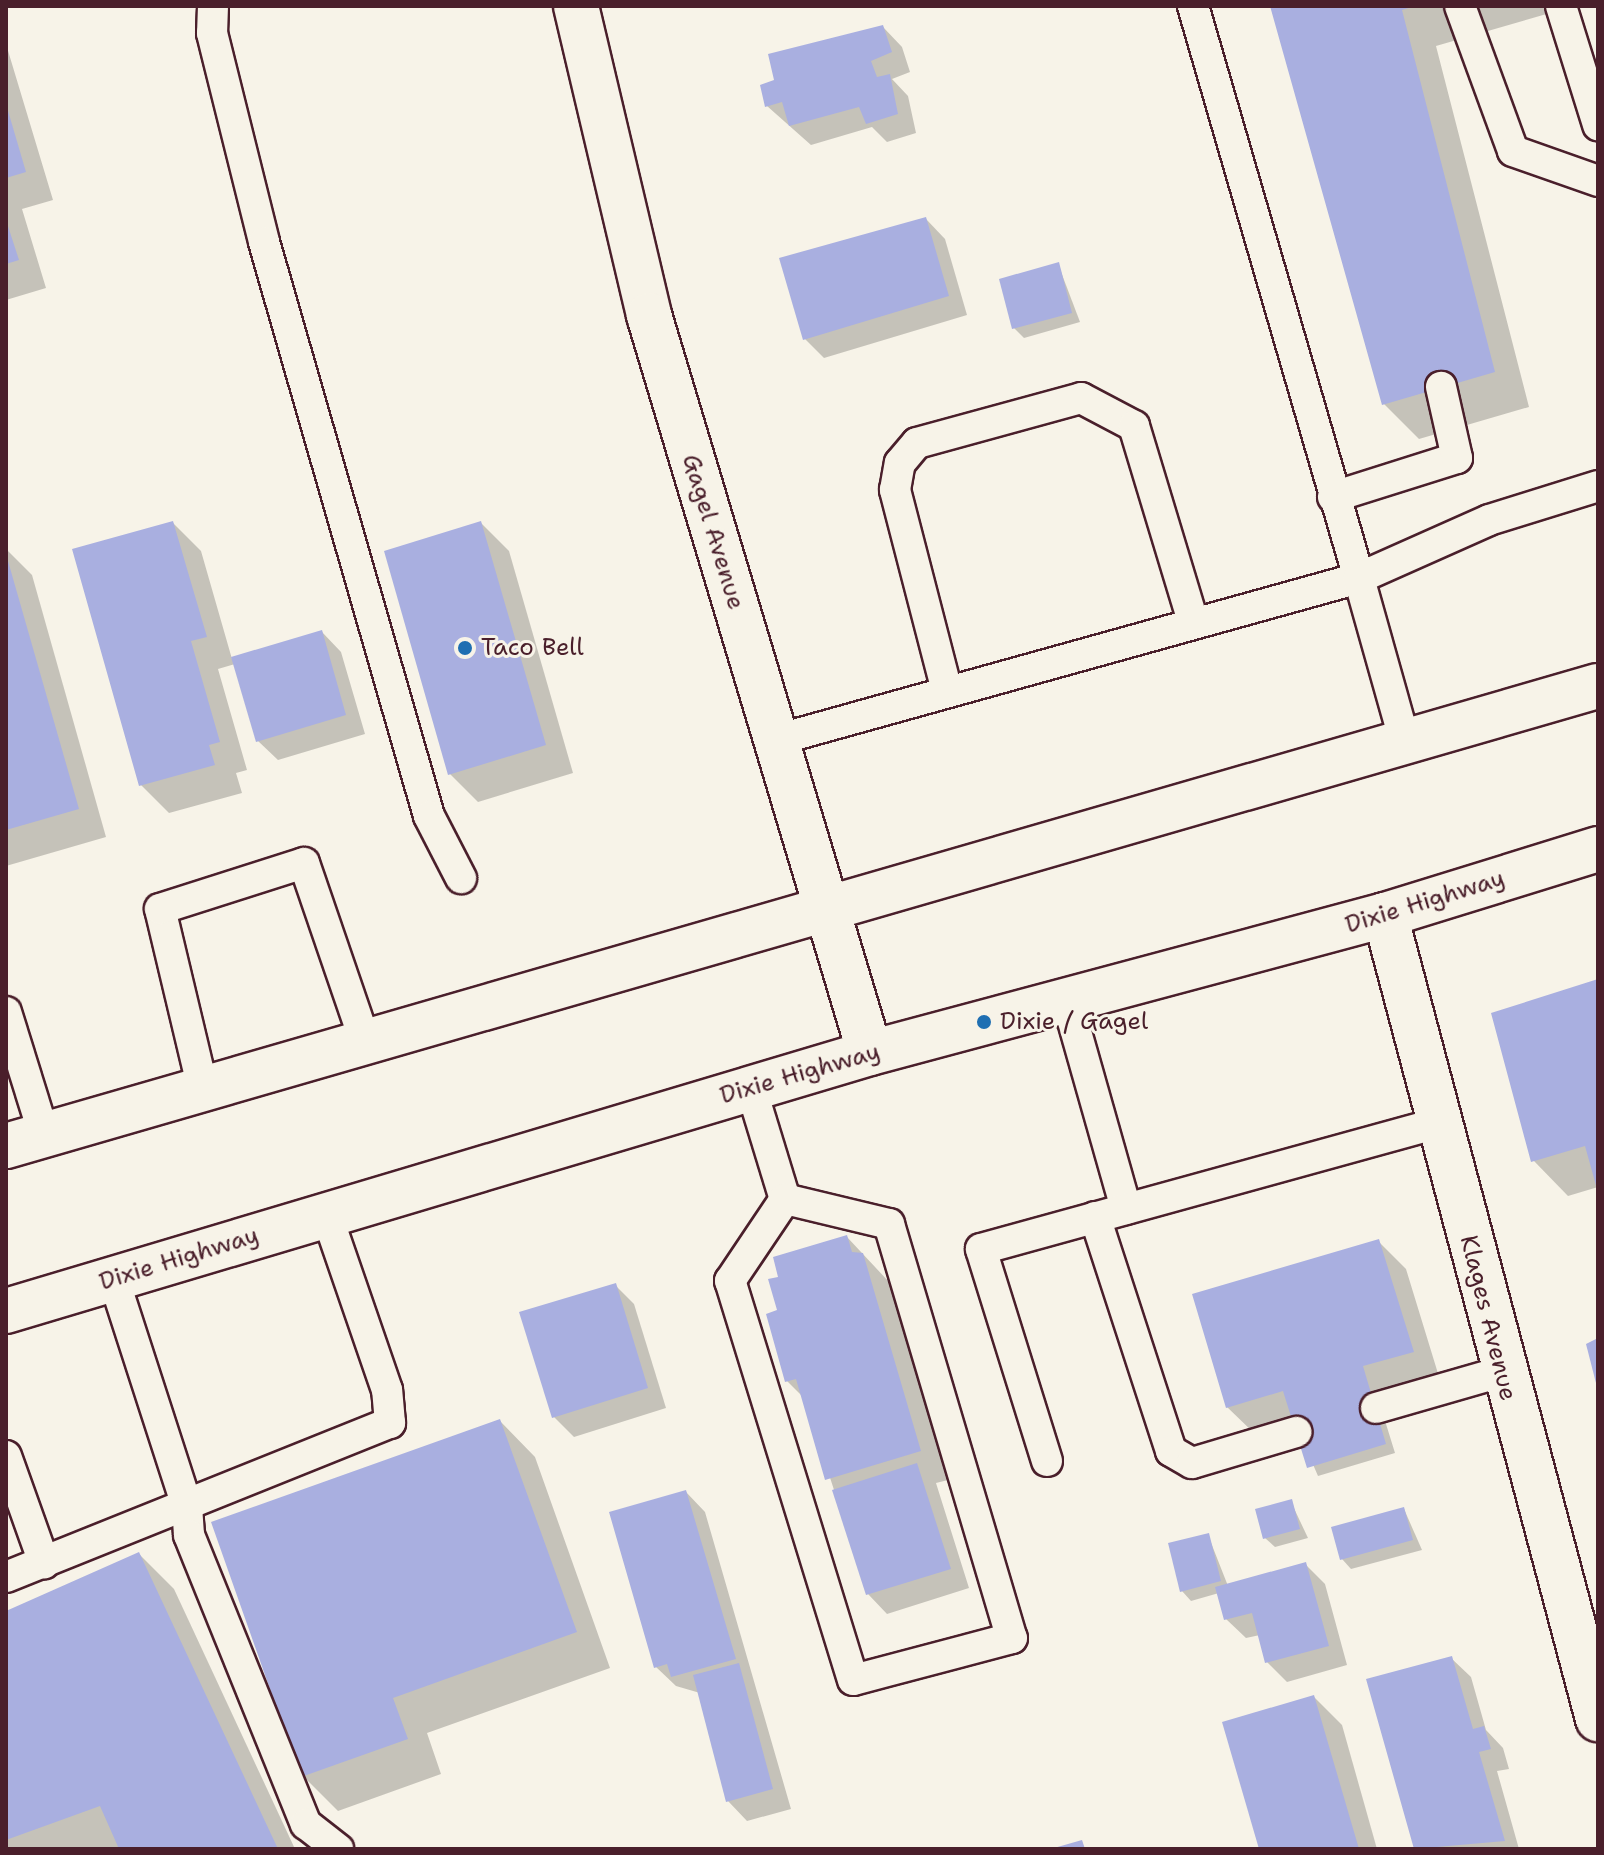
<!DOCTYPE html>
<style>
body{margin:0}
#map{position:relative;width:1604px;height:1855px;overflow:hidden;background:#f7f3e8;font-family:"Shantell Sans",sans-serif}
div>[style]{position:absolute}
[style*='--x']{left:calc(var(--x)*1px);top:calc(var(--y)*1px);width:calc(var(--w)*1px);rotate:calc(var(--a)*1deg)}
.shadow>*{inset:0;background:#0003}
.building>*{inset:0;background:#a9afe0}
.roads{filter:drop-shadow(2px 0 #4a1f2b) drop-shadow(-2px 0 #4a1f2b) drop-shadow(0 2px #4a1f2b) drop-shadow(0 -2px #4a1f2b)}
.service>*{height:30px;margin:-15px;padding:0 15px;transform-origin:15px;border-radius:15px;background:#f7f3e8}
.minor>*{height:44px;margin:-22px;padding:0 22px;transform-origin:22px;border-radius:22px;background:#f7f3e8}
.tertiary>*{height:44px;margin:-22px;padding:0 22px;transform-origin:22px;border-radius:22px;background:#f7f3e8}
.primary>*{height:44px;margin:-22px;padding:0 22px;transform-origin:22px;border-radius:22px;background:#f7f3e8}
.dots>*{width:22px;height:22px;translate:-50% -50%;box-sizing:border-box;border:4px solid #f7f3e8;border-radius:50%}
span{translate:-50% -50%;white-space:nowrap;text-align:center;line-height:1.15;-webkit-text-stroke:6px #f7f3e8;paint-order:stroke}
.street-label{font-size:24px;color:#4a1f2b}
.poi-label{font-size:24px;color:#4a1f2b}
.left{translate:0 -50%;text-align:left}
.frame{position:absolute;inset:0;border:8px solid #4a1f2b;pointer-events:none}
</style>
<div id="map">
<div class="shadow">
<div style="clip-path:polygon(1272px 6px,1549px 6px,1550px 13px,1436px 46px,1529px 407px,1419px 439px,1384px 404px)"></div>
<div style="clip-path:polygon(883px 27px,902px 47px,910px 72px,892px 79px,908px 96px,916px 133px,887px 142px,872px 127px,811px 145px,767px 106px)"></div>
<div style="clip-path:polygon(6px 44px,53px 200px,22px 209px,46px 288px,6px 300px)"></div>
<div style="clip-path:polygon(926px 219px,945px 239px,967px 315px,824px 358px,805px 339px)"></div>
<div style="clip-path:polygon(1058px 264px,1080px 322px,1024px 338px,1014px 328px)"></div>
<div style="clip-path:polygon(173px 523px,201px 551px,232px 659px,322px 632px,341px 652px,365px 734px,278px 760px,258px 741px,235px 664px,218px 669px,247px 770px,236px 773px,242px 793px,169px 813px,141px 785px)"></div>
<div style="clip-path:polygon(481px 523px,509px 551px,573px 773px,478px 802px,450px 774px)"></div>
<div style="clip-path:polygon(6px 549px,32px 575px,106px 837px,6px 866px)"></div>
<div style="clip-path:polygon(1598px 981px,1598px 1187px,1568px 1196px,1533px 1160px)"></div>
<div style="clip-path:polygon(847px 1237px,890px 1283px,948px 1480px,936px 1483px,969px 1588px,887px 1614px,868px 1594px,804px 1398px,787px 1381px,779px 1312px,781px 1278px)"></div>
<div style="clip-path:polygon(1378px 1241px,1406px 1269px,1440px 1380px,1378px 1398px,1395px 1453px,1318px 1476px,1295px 1423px,1256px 1435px,1227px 1407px)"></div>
<div style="clip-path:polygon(615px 1285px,634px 1304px,666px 1408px,574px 1437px,554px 1417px)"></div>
<div style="clip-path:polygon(500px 1421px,535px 1457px,610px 1668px,427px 1733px,441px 1774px,338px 1811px,303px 1776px)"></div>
<div style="clip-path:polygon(686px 1492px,705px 1512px,791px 1809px,747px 1821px,728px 1801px,700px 1693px,676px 1686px,656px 1667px)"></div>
<div style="clip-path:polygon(1291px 1502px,1308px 1538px,1275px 1547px,1265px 1538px)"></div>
<div style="clip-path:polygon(1404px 1509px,1422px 1550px,1351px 1569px,1342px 1559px)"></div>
<div style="clip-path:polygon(1208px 1535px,1228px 1586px,1305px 1564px,1325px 1584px,1347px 1665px,1287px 1682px,1267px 1662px,1260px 1635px,1246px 1638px,1226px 1619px,1219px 1593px,1191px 1601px,1182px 1591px)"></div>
<div style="clip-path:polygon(139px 1554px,174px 1589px,295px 1849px,6px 1848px,6px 1613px)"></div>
<div style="clip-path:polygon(1451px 1658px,1471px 1677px,1486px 1730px,1503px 1748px,1509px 1769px,1497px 1771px,1519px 1849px,1416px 1849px,1368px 1681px)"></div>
<div style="clip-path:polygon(1314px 1697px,1342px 1725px,1377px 1849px,1261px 1849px)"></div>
</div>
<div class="building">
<div style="clip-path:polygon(1270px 6px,1415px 6px,1402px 10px,1495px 372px,1382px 405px)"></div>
<div style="clip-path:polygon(883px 25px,892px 52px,871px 61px,877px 77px,890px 74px,898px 114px,866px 124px,859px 107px,789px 126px,782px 102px,765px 107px,760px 85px,774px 80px,768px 54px)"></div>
<div style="clip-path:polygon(6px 104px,26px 172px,6px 178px)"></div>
<div style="clip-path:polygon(926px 217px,949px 296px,803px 340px,779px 258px)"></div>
<div style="clip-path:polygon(6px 220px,19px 260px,6px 264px)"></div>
<div style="clip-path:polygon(1059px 262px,1072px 313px,1012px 329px,999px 279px)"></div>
<div style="clip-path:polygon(173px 521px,207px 637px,191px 641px,220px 742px,209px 745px,215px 765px,139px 786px,72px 549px)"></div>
<div style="clip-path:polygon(481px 521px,546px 745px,448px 775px,384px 551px)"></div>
<div style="clip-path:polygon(6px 554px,79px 809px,6px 830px)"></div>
<div style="clip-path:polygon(322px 630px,346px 715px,256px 742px,231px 657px)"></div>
<div style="clip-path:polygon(1598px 979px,1598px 1189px,1597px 1189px,1585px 1146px,1531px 1162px,1491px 1013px)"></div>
<div style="clip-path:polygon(847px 1235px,852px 1252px,863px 1253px,921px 1451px,825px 1480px,796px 1379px,785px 1382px,766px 1314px,777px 1310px,768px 1279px,778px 1277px,773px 1257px)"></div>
<div style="clip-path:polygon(1379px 1239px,1414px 1352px,1363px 1366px,1386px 1444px,1307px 1468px,1283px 1391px,1226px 1408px,1192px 1294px)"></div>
<div style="clip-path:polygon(616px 1283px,648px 1388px,552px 1418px,519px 1312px)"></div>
<div style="clip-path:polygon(1598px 1338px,1598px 1387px,1597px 1387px,1586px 1344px)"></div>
<div style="clip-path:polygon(500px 1419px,577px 1632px,393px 1698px,408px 1739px,301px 1777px,211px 1522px)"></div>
<div style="clip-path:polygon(917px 1463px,951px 1569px,866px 1595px,832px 1490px)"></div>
<div style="clip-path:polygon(686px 1490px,736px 1659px,671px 1677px,667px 1664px,654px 1668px,609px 1512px)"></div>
<div style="clip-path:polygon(1292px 1499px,1300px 1529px,1263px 1539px,1255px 1509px)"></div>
<div style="clip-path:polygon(1404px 1507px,1413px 1540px,1340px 1560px,1331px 1527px)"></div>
<div style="clip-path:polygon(1209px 1533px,1221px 1581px,1180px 1592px,1168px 1543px)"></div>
<div style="clip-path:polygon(139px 1552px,278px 1849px,119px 1849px,100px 1806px,6px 1840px,6px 1611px)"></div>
<div style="clip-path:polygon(1306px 1562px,1329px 1646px,1265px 1663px,1252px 1613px,1224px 1620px,1215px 1587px)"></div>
<div style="clip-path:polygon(1452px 1656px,1473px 1729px,1484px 1726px,1491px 1749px,1479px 1752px,1505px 1841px,1414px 1849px,1366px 1679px)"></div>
<div style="clip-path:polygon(739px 1663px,773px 1789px,726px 1802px,693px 1675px)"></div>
<div style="clip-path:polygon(1314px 1695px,1359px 1849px,1259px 1849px,1222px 1722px)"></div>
<div style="clip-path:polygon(1082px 1840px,1085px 1849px,1054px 1849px,1054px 1848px)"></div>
</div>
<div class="roads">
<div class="service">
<div style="--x:213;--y:6;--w:27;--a:92"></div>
<div style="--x:212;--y:33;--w:215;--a:76"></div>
<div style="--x:264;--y:242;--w:597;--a:73.96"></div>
<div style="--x:429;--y:816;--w:70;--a:62.7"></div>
<div style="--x:1460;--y:6;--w:154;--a:69.9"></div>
<div style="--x:1513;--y:151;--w:90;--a:19.4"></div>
<div style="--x:1561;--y:6;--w:125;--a:72.7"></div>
<div style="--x:1333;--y:497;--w:130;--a:-17.5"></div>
<div style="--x:1457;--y:458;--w:73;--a:-102.7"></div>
<div style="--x:947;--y:691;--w:208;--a:-104.5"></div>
<div style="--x:895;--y:490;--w:27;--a:-80"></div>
<div style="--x:900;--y:463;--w:26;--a:-50"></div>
<div style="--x:917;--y:443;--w:170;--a:-15.3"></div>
<div style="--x:1081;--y:398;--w:60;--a:27.8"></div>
<div style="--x:1134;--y:426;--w:205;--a:73.2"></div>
<div style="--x:776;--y:740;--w:605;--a:-15.53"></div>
<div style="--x:1359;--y:578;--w:596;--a:-106.18"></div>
<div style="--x:1405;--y:742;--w:170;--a:-105.7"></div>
<div style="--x:1359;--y:578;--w:142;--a:-24"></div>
<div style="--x:1489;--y:520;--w:114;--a:-17.3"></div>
<div style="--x:1067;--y:1000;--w:217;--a:74.2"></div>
<div style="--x:6;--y:1012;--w:129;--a:72.8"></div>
<div style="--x:751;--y:1088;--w:116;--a:73"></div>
<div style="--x:203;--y:1089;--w:185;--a:-103.4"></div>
<div style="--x:160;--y:909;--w:151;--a:-17.7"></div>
<div style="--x:304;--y:863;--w:188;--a:71.1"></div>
<div style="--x:785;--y:1199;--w:107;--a:13.5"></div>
<div style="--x:889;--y:1224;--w:432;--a:73.5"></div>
<div style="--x:1012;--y:1638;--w:164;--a:165.2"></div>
<div style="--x:853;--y:1680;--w:418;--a:-107.1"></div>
<div style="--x:730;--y:1281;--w:99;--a:-56.1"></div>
<div style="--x:1095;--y:1217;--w:246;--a:72"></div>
<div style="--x:1171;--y:1451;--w:24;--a:30"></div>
<div style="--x:1192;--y:1463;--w:109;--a:-16.6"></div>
<div style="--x:114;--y:1280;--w:237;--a:72.1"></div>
<div style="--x:187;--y:1506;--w:29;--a:86"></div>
<div style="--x:189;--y:1535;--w:312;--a:68"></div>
<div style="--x:306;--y:1824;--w:41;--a:38"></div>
<div style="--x:1376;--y:1408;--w:130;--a:-16.1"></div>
<div style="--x:6;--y:1456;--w:114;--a:70.4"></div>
<div style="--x:1047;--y:1461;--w:222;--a:-107.3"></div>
<div style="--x:981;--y:1249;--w:474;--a:-15.4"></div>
<div style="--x:6;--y:1577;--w:414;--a:-21.9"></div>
<div style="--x:390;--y:1423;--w:33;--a:-95"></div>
<div style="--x:387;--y:1390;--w:187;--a:-109"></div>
</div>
<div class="minor">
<div style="--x:1385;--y:915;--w:832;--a:75.16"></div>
</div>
<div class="tertiary">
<div style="--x:576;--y:6;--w:318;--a:76.7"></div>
<div style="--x:649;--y:315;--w:770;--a:73.33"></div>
</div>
<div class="primary">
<div style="--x:6;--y:1146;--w:1657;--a:-16.12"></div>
<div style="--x:6;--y:1311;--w:902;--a:-16.63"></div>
<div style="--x:870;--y:1053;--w:533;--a:-15"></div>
<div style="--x:1385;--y:915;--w:223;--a:-17.2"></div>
</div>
</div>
<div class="dots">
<div style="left:465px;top:648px;background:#1f6fb2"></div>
<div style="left:984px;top:1022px;background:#1f6fb2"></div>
</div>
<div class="street-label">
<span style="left:713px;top:532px;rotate:73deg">Gagel Avenue</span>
<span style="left:1425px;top:902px;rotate:-17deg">Dixie Highway</span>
<span style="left:800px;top:1074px;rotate:-16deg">Dixie Highway</span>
<span style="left:179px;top:1259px;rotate:-17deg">Dixie Highway</span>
<span style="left:1488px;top:1318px;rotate:76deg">Klages Avenue</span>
</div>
<div class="poi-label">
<span class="left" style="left:481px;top:648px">Taco Bell</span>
<span class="left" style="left:1000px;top:1022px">Dixie / Gagel</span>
</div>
<div class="frame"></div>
</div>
